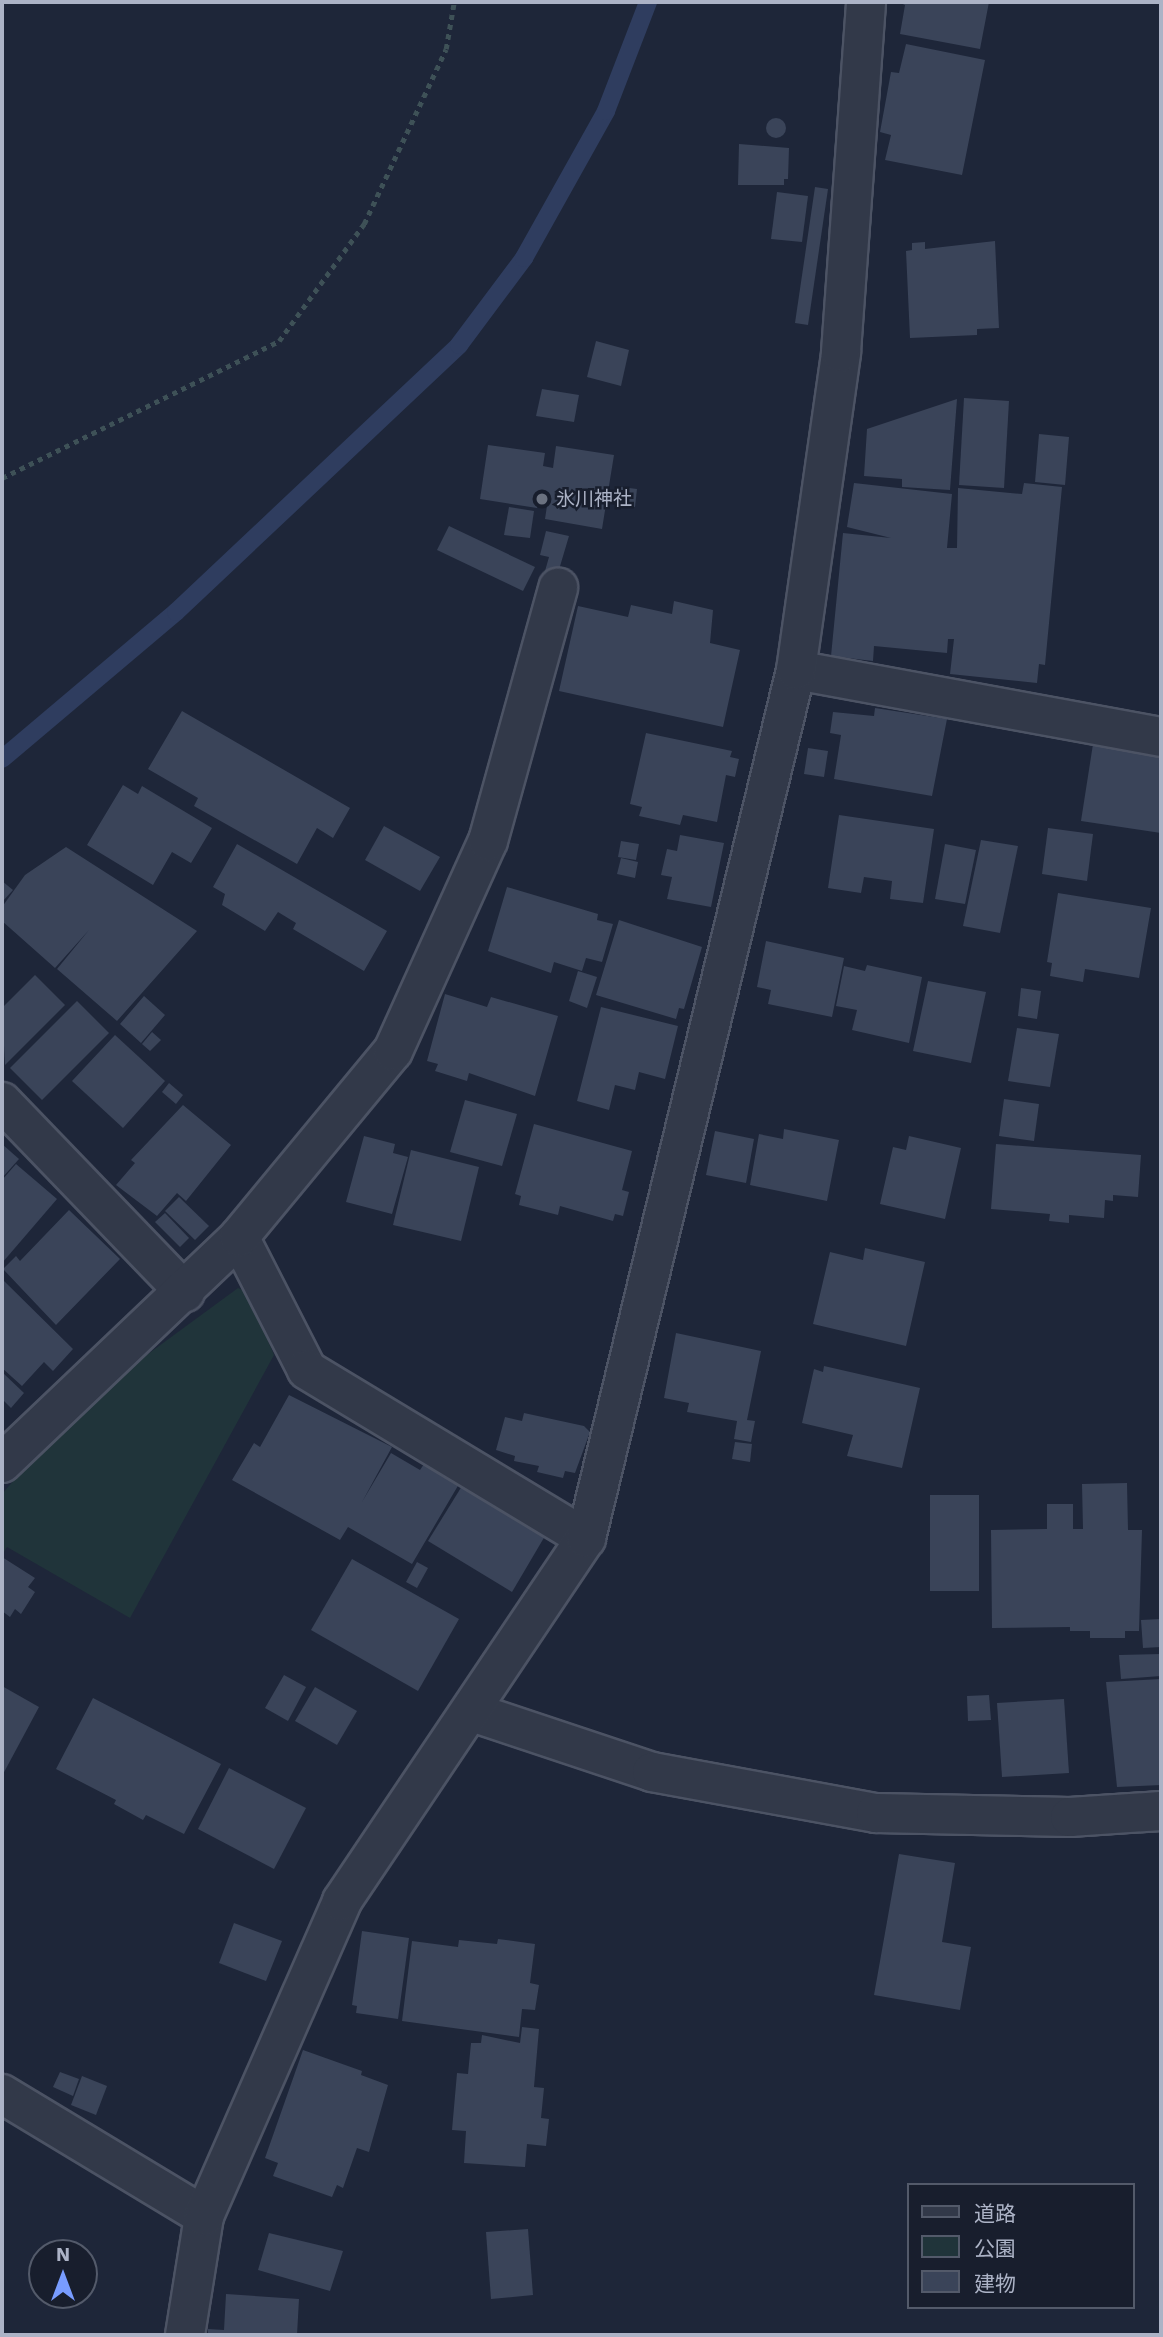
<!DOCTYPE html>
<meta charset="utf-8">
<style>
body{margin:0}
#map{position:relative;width:1163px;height:2337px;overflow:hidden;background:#1e2639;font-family:"Work Sans","Noto Sans JP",sans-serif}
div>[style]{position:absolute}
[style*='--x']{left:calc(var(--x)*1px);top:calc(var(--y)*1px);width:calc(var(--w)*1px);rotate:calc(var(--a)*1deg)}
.green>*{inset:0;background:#20343a}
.stream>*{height:18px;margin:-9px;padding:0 9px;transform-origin:9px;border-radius:9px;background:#2f3d5f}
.building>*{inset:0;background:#3a4459}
.round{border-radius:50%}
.path>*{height:4.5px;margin-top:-2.25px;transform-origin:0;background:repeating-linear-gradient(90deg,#3e5157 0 5px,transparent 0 10px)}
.roads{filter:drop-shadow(2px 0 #4c5364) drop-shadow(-2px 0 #4c5364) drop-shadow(0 2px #4c5364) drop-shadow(0 -2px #4c5364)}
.minor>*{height:38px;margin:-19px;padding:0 19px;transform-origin:19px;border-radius:19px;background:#323949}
.dots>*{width:19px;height:19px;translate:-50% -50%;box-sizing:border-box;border:4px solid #181e2d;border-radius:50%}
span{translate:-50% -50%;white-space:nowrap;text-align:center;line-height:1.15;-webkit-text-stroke:5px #181e2d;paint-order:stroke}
.poi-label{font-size:19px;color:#acb3c6}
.left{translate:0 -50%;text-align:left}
.frame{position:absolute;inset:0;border:4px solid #acb3c6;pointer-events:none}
.legend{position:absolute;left:907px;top:2183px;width:228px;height:126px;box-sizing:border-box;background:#181e2d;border:2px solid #535a6a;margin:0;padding:9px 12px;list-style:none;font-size:21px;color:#acb3c6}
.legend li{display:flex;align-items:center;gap:14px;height:35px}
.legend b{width:35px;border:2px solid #535a6a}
.north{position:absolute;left:28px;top:2239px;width:70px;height:70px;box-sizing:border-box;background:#181e2d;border:2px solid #535a6a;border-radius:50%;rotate:0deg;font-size:19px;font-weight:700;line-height:28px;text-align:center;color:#acb3c6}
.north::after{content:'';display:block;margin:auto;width:24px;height:32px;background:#789cff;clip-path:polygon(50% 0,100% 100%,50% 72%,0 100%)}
</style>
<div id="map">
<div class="green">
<div style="clip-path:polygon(238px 1288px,247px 1292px,274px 1355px,130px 1618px,7px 1547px,2px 1555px,2px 1494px,21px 1472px,129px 1368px)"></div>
</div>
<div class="stream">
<div style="--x:2;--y:759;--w:228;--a:-40.2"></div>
<div style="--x:176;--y:612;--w:389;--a:-43.3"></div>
<div style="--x:459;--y:345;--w:109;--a:-53.2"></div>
<div style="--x:524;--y:258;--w:168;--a:-60.8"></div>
<div style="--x:606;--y:111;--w:117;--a:-68.9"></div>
</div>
<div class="building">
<div style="clip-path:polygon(898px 2px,989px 2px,980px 49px,900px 34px,905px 5px)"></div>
<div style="clip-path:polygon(906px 44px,985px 60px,962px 175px,885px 160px,891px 135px,880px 132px,891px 72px,899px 73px)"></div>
<div class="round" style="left:766px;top:118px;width:20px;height:20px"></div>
<div style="clip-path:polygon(739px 144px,789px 148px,788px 179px,784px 179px,784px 185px,738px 185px)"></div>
<div style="clip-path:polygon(815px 187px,828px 189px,808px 325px,795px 323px)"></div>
<div style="clip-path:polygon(777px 192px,808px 196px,802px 242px,771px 239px)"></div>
<div style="clip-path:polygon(995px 241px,999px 328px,977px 329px,977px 335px,910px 338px,906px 251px,912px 250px,912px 243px,925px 242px,925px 249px)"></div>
<div style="clip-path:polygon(596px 341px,629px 350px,621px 386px,587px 377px)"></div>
<div style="clip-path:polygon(542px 389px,579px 395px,574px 422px,536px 416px)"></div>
<div style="clip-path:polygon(964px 398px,1009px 401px,1004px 488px,959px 485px)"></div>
<div style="clip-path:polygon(957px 399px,950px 490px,902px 487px,902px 479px,864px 476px,867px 429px)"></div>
<div style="clip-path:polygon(1039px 434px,1069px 437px,1065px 485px,1035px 482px)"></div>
<div style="clip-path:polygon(488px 445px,545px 453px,543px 466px,553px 468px,556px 446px,614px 455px,602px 529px,545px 519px,548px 499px,539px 498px,537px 508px,480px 499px)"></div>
<div style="clip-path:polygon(854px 483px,952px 494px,947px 548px,957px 548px,958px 488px,1022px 494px,1024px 483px,1062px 487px,1045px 665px,1039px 664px,1037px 683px,950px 674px,954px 639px,948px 639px,947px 653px,874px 646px,873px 661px,831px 656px,843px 533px,891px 538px,847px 527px)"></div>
<div style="clip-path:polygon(621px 487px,637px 489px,635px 507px,619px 505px)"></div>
<div style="clip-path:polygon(509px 507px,534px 511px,530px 538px,504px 535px)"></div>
<div style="clip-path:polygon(449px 526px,535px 567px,523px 591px,437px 550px)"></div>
<div style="clip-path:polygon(546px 531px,569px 536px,558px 573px,545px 571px,549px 557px,540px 555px)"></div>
<div style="clip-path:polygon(674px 601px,713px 610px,710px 643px,740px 650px,723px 727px,559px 691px,578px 606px,628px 617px,631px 605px,672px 614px)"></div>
<div style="clip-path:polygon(875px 708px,947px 719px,932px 796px,834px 779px,841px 735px,830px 733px,833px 712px,874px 716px)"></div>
<div style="clip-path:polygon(182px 711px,350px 808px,333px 838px,317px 828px,297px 864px,194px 806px,198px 798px,148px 769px)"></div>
<div style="clip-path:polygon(646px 733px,732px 751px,730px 757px,739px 759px,735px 777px,726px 775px,717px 822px,683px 815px,680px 825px,639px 816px,642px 807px,630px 804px)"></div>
<div style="clip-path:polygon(1093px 744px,1161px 754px,1161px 833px,1081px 821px)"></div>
<div style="clip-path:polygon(808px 748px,828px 751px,824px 777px,804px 774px)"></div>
<div style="clip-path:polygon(123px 785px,138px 794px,142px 786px,212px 828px,191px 863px,172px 852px,153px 885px,87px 845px)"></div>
<div style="clip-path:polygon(839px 815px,934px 829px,923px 903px,890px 899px,892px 881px,864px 877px,861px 893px,828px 888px)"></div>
<div style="clip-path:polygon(384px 826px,440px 857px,420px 891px,365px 860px)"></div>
<div style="clip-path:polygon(1048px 828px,1093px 834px,1087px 881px,1042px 874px)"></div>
<div style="clip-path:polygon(680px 835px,724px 843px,711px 907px,667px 899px,672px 877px,661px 875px,667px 849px,677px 851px)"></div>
<div style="clip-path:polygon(981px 840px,1018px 846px,1000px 933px,963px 926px)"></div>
<div style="clip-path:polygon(621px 841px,639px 844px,636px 860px,618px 857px)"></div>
<div style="clip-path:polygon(237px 844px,387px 931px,364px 971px,293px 929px,296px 923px,278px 912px,265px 931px,222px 905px,225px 894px,213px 887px)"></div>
<div style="clip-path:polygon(945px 844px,976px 850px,965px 904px,935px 899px)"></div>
<div style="clip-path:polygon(66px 847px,197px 931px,117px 1021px,57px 969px,89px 930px,55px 968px,2px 921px,2px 907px,25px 875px)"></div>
<div style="clip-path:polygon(621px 858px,638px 862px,635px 878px,617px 874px)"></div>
<div style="clip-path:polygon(2px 881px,13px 890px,2px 902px)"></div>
<div style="clip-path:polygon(507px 887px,598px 914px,597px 920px,613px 924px,602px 962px,586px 958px,582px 971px,554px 962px,551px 973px,488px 951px)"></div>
<div style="clip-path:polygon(1058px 893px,1151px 908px,1139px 978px,1085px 969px,1083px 982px,1050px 976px,1052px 963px,1047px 962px)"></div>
<div style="clip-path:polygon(619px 920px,702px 947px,684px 1009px,679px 1008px,676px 1019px,596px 995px)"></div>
<div style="clip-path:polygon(766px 941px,844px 958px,832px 1017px,768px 1004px,771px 990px,757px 987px)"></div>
<div style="clip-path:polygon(867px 965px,922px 977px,909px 1043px,852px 1030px,857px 1010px,836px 1006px,844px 966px,865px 971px)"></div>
<div style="clip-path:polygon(578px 971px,597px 977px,587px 1008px,569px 1001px)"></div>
<div style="clip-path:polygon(35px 975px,65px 1005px,5px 1065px,2px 1008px)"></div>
<div style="clip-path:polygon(928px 981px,986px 992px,971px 1063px,913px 1051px)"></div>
<div style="clip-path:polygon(1021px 988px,1041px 991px,1037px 1019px,1018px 1016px)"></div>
<div style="clip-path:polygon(445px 994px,487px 1007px,491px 997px,558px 1016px,535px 1096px,469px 1073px,467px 1081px,435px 1071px,438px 1064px,427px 1061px)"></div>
<div style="clip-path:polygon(144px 996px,165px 1015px,141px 1043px,120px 1024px)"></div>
<div style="clip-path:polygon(77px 1001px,109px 1033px,42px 1100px,10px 1068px)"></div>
<div style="clip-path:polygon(601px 1007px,678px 1026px,665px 1079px,639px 1072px,635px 1090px,615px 1085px,609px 1110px,577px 1101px)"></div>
<div style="clip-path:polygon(1017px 1028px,1059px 1034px,1050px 1087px,1008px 1081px)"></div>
<div style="clip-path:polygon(152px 1032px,161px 1040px,150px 1051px,142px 1044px)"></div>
<div style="clip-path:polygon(115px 1035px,165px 1081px,123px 1128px,72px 1081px)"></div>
<div style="clip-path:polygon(169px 1083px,183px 1095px,176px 1104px,162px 1092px)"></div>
<div style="clip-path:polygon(1004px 1099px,1039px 1104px,1034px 1141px,999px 1136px)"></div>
<div style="clip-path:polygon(465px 1100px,517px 1114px,502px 1166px,450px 1152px)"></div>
<div style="clip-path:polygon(183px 1105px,231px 1145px,186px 1201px,177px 1193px,157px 1216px,116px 1185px,135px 1163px,131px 1160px)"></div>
<div style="clip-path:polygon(534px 1124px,632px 1151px,622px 1190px,629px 1192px,623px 1216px,615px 1214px,613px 1221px,560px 1206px,558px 1215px,519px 1205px,521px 1196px,515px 1194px)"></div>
<div style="clip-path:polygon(784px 1129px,839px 1140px,827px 1201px,750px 1185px,759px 1134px,783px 1139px)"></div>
<div style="clip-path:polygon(715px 1131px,754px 1139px,746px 1183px,706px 1175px)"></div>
<div style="clip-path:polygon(364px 1136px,395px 1144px,393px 1153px,408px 1157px,392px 1214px,346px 1202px)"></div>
<div style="clip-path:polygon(909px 1136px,961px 1148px,945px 1219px,880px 1204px,893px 1147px,906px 1150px)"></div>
<div style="clip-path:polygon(2px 1144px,19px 1159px,2px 1178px)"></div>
<div style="clip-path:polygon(996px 1144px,1141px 1155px,1138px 1197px,1113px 1195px,1113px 1201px,1105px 1200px,1104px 1218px,1069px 1215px,1069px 1223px,1049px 1221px,1050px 1214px,991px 1209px)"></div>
<div style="clip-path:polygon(411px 1150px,479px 1167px,461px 1241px,393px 1225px)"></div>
<div style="clip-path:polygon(16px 1164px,57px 1199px,2px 1263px,2px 1180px)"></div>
<div style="clip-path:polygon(179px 1197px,209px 1226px,195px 1240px,165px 1211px)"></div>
<div style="clip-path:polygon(69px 1210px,120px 1259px,56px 1325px,3px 1269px,16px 1256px,20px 1261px)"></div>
<div style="clip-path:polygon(165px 1213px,189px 1238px,180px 1247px,155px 1222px)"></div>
<div style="clip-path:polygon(865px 1248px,925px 1262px,906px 1346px,813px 1324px,830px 1252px,863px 1260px)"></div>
<div style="clip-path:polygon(2px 1279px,73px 1349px,53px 1371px,44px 1362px,22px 1386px,2px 1368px)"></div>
<div style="clip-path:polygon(676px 1333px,761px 1351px,747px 1420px,755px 1421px,751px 1442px,734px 1439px,737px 1421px,687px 1412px,689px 1403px,664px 1398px)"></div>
<div style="clip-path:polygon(824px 1366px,920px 1388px,902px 1468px,847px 1456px,853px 1435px,802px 1423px,814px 1369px,823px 1372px)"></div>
<div style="clip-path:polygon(2px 1372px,24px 1393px,11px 1408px,2px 1399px)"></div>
<div style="clip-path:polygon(289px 1395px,392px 1447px,362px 1502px,391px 1453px,420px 1470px,424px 1464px,459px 1484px,412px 1564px,348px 1527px,340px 1540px,232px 1480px,254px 1443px,260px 1447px)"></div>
<div style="clip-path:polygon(524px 1413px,584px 1426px,590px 1432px,575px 1473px,565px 1471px,563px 1478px,537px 1472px,539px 1466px,514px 1461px,515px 1456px,496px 1450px,505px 1417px,522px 1421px)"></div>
<div style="clip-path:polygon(735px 1442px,752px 1444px,750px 1462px,732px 1459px)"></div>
<div style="clip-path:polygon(1127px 1483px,1128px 1530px,1142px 1530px,1139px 1631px,1125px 1631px,1125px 1638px,1090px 1638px,1090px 1631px,1070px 1631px,1070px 1627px,992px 1628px,991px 1530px,1047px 1529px,1047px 1504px,1073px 1504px,1073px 1529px,1083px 1529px,1082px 1484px)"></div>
<div style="clip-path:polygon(462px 1486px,545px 1536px,512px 1592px,428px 1541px)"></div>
<div style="clip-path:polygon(930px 1495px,979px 1495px,979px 1591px,930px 1591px)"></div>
<div style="clip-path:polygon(2px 1557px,35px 1578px,28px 1587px,35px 1592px,21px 1614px,15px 1609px,10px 1617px,2px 1611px)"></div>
<div style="clip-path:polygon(352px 1559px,459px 1619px,418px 1691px,311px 1630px)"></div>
<div style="clip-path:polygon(417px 1562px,428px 1568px,417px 1588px,406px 1582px)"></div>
<div style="clip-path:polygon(1161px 1619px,1161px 1647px,1143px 1648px,1141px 1620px)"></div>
<div style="clip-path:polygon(1161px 1654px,1161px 1676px,1121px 1679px,1119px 1655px)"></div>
<div style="clip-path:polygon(284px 1675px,306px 1687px,288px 1721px,265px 1708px)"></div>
<div style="clip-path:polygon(1161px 1679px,1161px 1785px,1117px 1787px,1106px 1682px)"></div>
<div style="clip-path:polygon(2px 1686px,39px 1707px,2px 1776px)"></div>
<div style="clip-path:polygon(315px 1687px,357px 1711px,337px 1745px,295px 1721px)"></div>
<div style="clip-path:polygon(989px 1695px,991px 1720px,968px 1721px,967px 1696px)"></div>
<div style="clip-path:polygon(93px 1698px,221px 1764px,184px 1834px,146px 1815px,143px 1820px,114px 1804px,116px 1800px,56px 1769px)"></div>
<div style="clip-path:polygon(1064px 1699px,1069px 1773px,1002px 1777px,997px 1703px)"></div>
<div style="clip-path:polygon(229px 1768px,306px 1808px,274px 1869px,198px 1829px)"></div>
<div style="clip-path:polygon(899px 1854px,955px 1863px,942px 1942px,971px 1947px,960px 2010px,874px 1995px)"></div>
<div style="clip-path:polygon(234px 1923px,282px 1941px,266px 1981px,219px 1963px)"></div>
<div style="clip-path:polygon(362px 1931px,409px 1938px,398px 2019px,356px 2013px,357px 2006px,352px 2005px)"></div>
<div style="clip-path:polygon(498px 1939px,535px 1944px,530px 1983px,539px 1985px,535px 2010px,522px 2009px,519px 2037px,402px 2021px,412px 1941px,458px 1947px,459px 1940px,497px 1944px)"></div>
<div style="clip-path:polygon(522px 2027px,539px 2029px,534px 2087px,544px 2088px,541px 2118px,549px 2119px,546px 2146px,527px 2144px,525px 2167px,464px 2163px,466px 2131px,452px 2130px,457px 2073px,468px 2074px,471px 2043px,481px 2043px,482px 2035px,520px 2043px)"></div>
<div style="clip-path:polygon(303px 2050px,362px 2071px,361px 2075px,388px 2085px,369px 2152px,357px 2148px,343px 2188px,337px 2185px,332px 2197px,273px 2176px,278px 2163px,265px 2158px)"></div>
<div style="clip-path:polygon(60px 2072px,79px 2079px,73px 2096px,53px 2087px)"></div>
<div style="clip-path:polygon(82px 2076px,107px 2086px,96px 2115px,71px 2105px)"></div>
<div style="clip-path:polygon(528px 2229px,533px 2295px,491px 2299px,486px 2232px)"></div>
<div style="clip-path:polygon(269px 2233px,343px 2251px,330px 2291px,258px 2270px)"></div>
<div style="clip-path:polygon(226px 2294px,299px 2299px,297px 2335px,208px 2335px,208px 2329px,224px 2330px)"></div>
</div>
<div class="path">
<div style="--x:2;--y:478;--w:309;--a:-26.3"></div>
<div style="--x:279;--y:341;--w:145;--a:-54"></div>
<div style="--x:364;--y:224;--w:193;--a:-64.9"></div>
<div style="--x:446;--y:49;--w:48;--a:-80.3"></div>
</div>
<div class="roads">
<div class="minor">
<div style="--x:796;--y:670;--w:371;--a:10.4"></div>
<div style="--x:2;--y:1102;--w:264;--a:46.1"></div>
<div style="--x:239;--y:1237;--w:149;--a:62.9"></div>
<div style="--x:307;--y:1370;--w:326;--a:31.1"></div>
<div style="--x:2;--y:1463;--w:327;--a:-43.6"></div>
<div style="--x:239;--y:1237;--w:241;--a:-50.4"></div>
<div style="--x:393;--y:1051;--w:230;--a:-65.7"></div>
<div style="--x:488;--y:841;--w:263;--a:-74.5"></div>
<div style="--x:472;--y:1712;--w:190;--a:18.4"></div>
<div style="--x:652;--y:1772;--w:228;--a:10.4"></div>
<div style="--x:876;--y:1813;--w:194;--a:1.2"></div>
<div style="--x:1070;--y:1817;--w:91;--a:-3.8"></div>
<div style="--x:2;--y:2094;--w:236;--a:31.1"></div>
<div style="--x:185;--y:2335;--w:121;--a:-80.9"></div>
<div style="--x:204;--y:2216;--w:344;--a:-66.3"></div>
<div style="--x:342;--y:1901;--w:437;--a:-56.1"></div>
<div style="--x:586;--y:1538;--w:893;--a:-76.4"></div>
<div style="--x:796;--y:670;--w:321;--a:-81.9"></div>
<div style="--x:841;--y:352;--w:351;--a:-85.9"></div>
</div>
</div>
<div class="dots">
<div style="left:542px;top:499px;background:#6b7280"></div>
</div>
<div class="poi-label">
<span class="left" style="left:556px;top:499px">氷川神社</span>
</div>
<div class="frame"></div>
<ul class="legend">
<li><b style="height:9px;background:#323949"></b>道路</li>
<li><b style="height:19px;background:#20343a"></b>公園</li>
<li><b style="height:19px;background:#3a4459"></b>建物</li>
</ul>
<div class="north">N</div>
</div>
